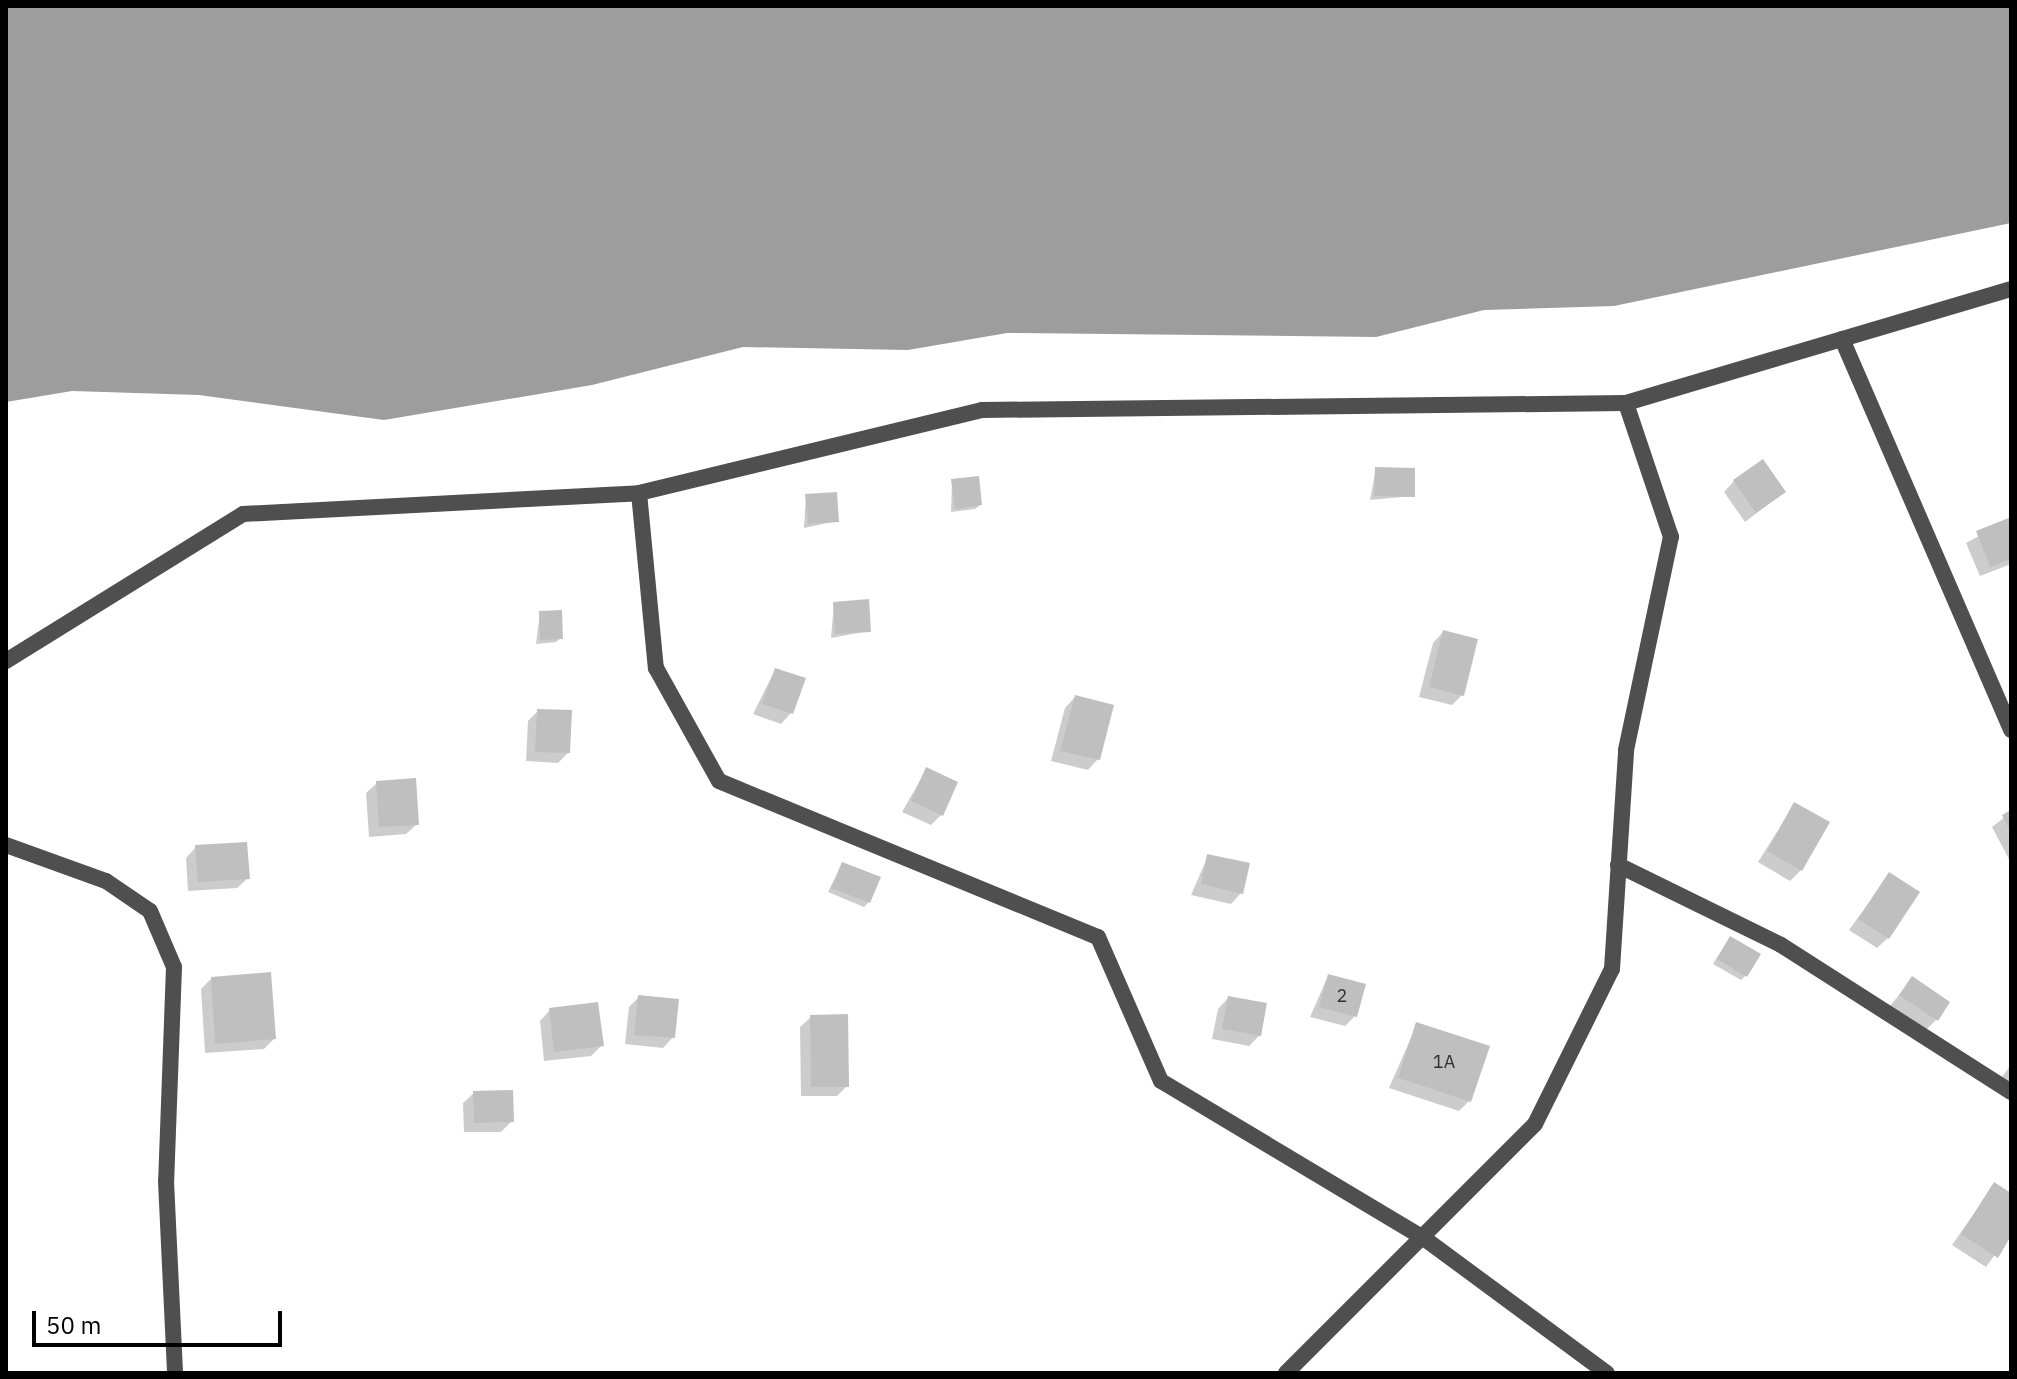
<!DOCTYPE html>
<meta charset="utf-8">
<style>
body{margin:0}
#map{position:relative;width:2017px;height:1379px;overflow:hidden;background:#fff;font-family:"IBM Plex Sans",sans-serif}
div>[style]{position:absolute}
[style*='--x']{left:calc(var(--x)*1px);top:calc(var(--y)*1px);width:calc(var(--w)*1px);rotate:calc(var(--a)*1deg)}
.water>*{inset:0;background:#9d9d9d}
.shadow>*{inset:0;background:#0003}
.building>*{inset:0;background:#bfbfbf}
.lane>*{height:16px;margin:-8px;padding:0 8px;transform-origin:8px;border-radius:8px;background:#4f4f4f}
.street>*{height:16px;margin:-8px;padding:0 8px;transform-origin:8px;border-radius:8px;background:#4f4f4f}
span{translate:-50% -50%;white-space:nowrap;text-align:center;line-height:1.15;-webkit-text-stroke:7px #fff;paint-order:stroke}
.number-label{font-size:18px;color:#303030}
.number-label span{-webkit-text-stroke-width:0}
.frame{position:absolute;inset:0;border:8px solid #000;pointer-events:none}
.scale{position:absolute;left:32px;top:1311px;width:250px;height:36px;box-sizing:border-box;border:4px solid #000;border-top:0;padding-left:10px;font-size:24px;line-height:28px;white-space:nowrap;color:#000;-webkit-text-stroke:6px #fff;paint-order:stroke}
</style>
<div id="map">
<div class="water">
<div style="clip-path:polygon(6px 6px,2011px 6px,2011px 223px,1614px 306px,1484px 310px,1376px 337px,1007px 333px,908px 350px,743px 347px,592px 385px,384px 420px,199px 395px,72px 391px,6px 402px)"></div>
</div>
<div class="shadow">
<div style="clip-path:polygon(1376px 469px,1413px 496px,1370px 500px)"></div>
<div style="clip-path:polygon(952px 481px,980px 505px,975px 509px,951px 512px)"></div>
<div style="clip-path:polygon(1734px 481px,1784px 492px,1745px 522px,1724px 492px)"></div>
<div style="clip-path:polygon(806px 496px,837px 521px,804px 528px)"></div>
<div style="clip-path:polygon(2011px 519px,2011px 564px,1980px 576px,1966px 543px)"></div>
<div style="clip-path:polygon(834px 603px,869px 631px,831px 638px)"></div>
<div style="clip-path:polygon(540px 613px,561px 638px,556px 642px,536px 644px)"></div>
<div style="clip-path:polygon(1443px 632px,1462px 695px,1452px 705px,1419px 697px,1433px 643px)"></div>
<div style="clip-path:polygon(775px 670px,791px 713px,781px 724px,753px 714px)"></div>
<div style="clip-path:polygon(1075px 697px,1098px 759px,1088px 770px,1051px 761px,1065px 708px)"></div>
<div style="clip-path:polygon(538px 711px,568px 753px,558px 763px,526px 761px,528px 721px)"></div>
<div style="clip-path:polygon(926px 770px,942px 814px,931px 825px,902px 812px)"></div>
<div style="clip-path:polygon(377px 783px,417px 824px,406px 834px,369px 837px,366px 793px)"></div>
<div style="clip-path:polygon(1794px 805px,1801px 870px,1790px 881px,1758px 862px)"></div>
<div style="clip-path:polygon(2011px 812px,2011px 863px,1992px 827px)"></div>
<div style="clip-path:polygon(196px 847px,248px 878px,237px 888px,188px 891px,186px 858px)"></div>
<div style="clip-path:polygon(1208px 856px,1241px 893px,1231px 904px,1191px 895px)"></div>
<div style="clip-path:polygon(842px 864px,869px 902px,864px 907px,828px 892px)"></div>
<div style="clip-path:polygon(1889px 875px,1888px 938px,1877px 948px,1849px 930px)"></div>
<div style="clip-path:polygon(1726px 943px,1745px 976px,1741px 980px,1713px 964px)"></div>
<div style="clip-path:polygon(1328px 976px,1355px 1016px,1345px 1026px,1310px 1017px)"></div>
<div style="clip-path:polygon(211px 979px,274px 1039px,264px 1049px,205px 1053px,201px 989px)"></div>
<div style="clip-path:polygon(1912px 979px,1936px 1020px,1926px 1030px,1890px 1006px)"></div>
<div style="clip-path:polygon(639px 997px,673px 1037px,663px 1048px,625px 1044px,629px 1007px)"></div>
<div style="clip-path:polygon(1228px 998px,1260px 1035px,1249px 1046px,1212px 1039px,1218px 1009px)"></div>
<div style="clip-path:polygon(550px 1010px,602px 1045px,591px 1056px,544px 1061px,540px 1021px)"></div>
<div style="clip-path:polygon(811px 1017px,847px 1086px,837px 1096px,801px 1096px,800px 1027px)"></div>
<div style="clip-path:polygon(1417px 1024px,1470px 1100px,1459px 1111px,1389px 1088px)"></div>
<div style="clip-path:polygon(2011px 1065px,2011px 1090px,1999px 1081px)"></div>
<div style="clip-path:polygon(474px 1093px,512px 1121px,501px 1132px,464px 1132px,463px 1103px)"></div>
<div style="clip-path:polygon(1994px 1185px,2011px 1196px,2011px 1232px,1986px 1267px,1952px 1245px)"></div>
</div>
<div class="building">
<div style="clip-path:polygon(1763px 459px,1786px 492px,1756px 513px,1733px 480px)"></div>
<div style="clip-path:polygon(1375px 467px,1415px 468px,1415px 497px,1374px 496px)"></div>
<div style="clip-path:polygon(979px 476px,982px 505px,955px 509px,951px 479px)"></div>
<div style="clip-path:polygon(837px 492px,839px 522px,808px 524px,805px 494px)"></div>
<div style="clip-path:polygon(2011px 517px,2011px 559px,1990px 567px,1976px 531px)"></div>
<div style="clip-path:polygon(869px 599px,871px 632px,835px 634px,833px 602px)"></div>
<div style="clip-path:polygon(562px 610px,563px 639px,540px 640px,539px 611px)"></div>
<div style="clip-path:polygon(1443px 630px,1478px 639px,1464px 696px,1429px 687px)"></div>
<div style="clip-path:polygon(775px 668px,806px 678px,793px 714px,762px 704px)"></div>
<div style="clip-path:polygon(1075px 695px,1114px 705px,1100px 760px,1060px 751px)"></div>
<div style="clip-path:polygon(537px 709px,572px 710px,570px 753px,535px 752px)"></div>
<div style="clip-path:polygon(926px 767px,958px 782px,943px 816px,911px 801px)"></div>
<div style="clip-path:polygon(416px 778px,419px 825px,379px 827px,376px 781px)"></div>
<div style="clip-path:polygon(1794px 802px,1830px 822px,1802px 871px,1767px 851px)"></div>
<div style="clip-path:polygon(2011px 810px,2011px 833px,2002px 815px)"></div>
<div style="clip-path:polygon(247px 842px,250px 879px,198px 882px,195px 845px)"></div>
<div style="clip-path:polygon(1207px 854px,1250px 863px,1243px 894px,1201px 884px)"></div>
<div style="clip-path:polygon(842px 862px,881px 877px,870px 903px,831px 888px)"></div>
<div style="clip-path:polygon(1889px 872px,1920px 892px,1889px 939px,1858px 919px)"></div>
<div style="clip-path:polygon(1730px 936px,1761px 954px,1747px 977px,1717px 959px)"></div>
<div style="clip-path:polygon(271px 972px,276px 1039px,215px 1044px,211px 977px)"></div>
<div style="clip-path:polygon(1328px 974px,1366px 984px,1357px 1017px,1319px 1007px)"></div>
<div style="clip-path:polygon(1912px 976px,1950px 1002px,1938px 1021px,1899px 995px)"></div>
<div style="clip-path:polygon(638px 995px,679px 999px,675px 1038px,634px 1035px)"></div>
<div style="clip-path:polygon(1228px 996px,1267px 1003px,1261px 1036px,1222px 1029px)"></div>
<div style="clip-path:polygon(598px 1002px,604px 1046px,554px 1052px,549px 1008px)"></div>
<div style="clip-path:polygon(848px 1014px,849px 1087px,811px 1087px,810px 1015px)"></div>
<div style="clip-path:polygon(1416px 1022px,1490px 1046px,1471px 1102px,1398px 1078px)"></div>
<div style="clip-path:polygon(513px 1090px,514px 1122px,474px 1123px,473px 1091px)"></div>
<div style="clip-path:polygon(1994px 1182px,2011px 1193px,2011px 1236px,1998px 1258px,1961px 1234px)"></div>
</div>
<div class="lane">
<div style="--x:1842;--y:339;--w:426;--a:66.6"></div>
<div style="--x:639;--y:493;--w:176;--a:84.5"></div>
<div style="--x:656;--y:668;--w:129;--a:60.9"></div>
<div style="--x:719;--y:781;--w:410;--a:22.4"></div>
<div style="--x:1098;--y:937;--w:157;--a:66.4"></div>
<div style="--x:1161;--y:1081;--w:308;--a:30.9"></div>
<div style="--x:1425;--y:1239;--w:226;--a:36.4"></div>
<div style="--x:6;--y:661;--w:279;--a:-31.8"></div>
<div style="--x:243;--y:514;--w:397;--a:-3"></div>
<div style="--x:639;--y:493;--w:353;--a:-13.6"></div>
<div style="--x:982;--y:410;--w:644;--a:-0.62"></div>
<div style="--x:1626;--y:403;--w:402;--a:-16.5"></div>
<div style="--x:1286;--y:1373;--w:352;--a:-45"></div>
<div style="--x:1535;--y:1124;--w:173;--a:-63.6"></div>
<div style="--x:1612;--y:969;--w:219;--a:-86.3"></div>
<div style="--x:1626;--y:750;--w:218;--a:-78.1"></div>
<div style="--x:1671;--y:537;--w:141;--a:-108.6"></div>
</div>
<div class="street">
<div style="--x:6;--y:845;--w:106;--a:19.8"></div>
<div style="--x:106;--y:881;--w:53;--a:34.3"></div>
<div style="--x:150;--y:911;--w:61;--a:66.8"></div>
<div style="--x:174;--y:967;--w:214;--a:92.1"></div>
<div style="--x:166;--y:1181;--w:192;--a:87.3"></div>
<div style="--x:1618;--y:865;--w:182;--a:26.1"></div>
<div style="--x:1781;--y:945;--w:273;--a:32.6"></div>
</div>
<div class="number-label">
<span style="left:1342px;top:996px">2</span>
<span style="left:1444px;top:1062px">1А</span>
</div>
<div class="frame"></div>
<div class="scale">50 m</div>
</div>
